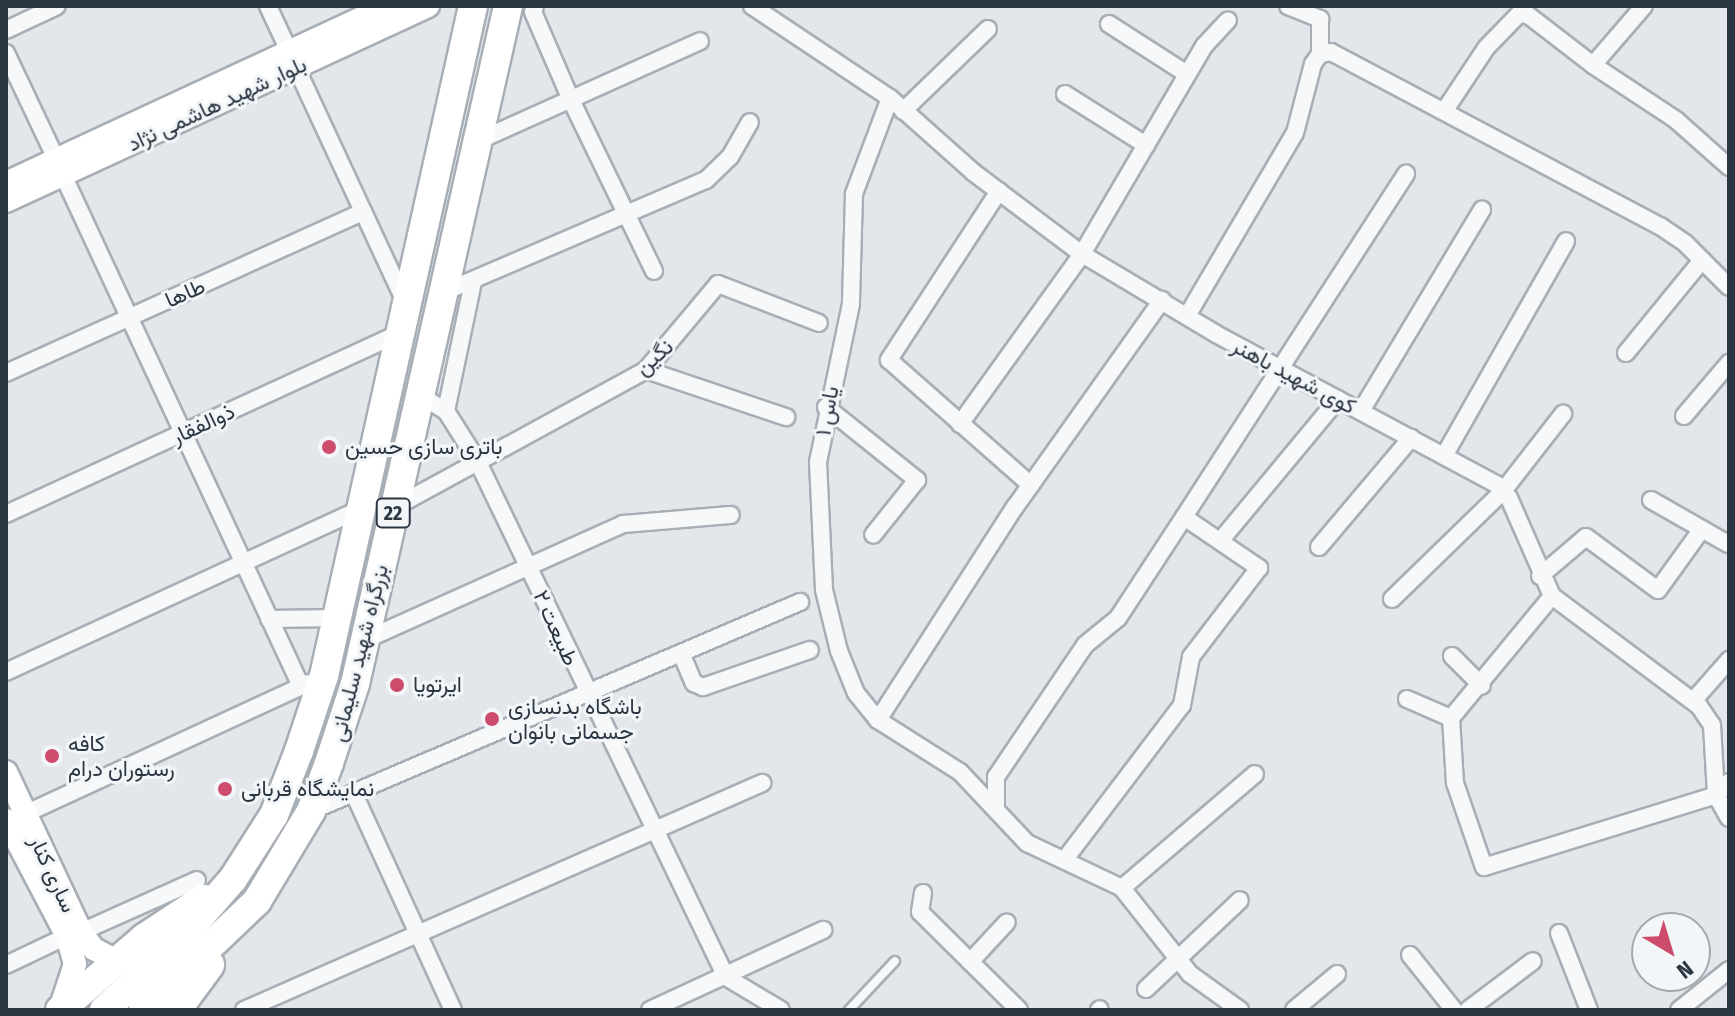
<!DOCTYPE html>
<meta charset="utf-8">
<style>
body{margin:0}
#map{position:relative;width:1735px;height:1016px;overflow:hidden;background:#e3e7eb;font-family:"Fira Sans Condensed",Vazirmatn,sans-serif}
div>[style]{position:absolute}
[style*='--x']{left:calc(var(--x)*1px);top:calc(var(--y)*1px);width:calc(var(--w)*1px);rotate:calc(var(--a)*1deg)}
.roads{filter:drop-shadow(2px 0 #a8aeb5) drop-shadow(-2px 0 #a8aeb5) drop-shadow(0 2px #a8aeb5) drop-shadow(0 -2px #a8aeb5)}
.service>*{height:8px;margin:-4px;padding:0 4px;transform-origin:4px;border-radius:4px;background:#f6f8f9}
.minor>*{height:16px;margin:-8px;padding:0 8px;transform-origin:8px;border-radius:8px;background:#f6f8f9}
.secondary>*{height:22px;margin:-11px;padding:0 11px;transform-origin:11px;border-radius:11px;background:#fff}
.trunk>*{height:28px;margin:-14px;padding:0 14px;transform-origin:14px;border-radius:14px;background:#fff}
.dots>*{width:22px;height:22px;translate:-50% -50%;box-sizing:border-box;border:4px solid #f3f6f8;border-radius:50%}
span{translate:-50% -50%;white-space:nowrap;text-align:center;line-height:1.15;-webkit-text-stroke:6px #f3f6f8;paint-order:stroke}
.shield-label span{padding:2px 6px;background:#f3f6f8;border:2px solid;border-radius:6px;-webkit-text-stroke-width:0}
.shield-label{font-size:20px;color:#2b3643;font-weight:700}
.street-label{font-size:22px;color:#2b3643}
.poi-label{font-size:22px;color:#2b3643}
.left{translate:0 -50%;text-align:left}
.frame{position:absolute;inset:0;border:8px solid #2b3643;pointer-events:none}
.north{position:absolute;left:1631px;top:912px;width:80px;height:80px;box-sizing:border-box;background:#f3f6f8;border:2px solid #a3a9b0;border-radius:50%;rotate:142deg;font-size:22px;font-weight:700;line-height:32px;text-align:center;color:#2b3643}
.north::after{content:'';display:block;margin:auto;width:28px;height:36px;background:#cd4c6c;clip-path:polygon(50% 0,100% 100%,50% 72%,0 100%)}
</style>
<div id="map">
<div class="roads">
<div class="service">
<div style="--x:849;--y:1010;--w:67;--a:-46.8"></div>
</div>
<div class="minor">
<div style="--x:268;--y:6;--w:50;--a:65"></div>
<div style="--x:535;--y:6;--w:6;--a:108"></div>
<div style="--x:533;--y:12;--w:96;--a:66.6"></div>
<div style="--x:571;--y:100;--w:190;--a:64.1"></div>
<div style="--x:752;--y:6;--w:166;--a:33.7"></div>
<div style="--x:890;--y:98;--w:111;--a:41.7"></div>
<div style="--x:973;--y:172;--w:136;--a:37"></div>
<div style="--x:1082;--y:254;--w:156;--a:30.8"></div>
<div style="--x:1216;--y:334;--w:318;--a:28.2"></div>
<div style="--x:1496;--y:484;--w:19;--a:47"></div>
<div style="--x:1509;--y:498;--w:107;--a:66.3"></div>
<div style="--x:1552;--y:596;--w:184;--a:36.8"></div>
<div style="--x:1699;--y:706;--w:23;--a:56"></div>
<div style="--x:1712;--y:725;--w:70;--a:86.7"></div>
<div style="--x:1716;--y:795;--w:26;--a:61"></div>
<div style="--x:1288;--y:6;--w:35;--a:22"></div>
<div style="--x:1320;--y:19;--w:35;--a:90"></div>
<div style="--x:1109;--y:24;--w:93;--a:32.7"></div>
<div style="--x:6;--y:30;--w:56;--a:-25.2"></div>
<div style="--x:6;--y:53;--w:117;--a:64.7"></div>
<div style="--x:1593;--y:65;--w:100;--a:33.5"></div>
<div style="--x:1676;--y:120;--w:71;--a:41.6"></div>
<div style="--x:296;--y:67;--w:261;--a:65.1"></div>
<div style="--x:1065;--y:94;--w:96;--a:32.2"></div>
<div style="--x:890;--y:98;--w:103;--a:110.6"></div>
<div style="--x:854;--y:194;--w:110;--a:91.6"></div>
<div style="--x:851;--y:304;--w:161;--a:101.8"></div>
<div style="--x:818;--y:462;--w:128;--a:87.3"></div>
<div style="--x:824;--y:590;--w:63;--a:76.2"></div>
<div style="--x:839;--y:651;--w:45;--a:68"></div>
<div style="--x:856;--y:693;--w:35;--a:51"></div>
<div style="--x:878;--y:720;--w:97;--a:32.4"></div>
<div style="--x:960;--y:772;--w:98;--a:46.7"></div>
<div style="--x:1027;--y:843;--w:105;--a:25.3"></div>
<div style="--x:1122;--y:888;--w:110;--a:51.7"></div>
<div style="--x:1190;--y:974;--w:62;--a:35.8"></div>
<div style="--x:1445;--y:110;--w:74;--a:-56.5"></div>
<div style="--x:1486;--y:48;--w:47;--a:-45.9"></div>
<div style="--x:1519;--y:14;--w:9;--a:6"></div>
<div style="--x:1528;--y:15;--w:82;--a:37.6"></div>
<div style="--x:1593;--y:65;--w:78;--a:-49.2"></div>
<div style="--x:903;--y:111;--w:118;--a:-44"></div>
<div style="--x:480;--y:140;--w:241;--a:-24.2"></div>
<div style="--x:63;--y:175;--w:564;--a:65.03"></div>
<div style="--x:999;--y:191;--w:202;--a:123.1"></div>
<div style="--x:889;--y:360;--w:189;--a:41.4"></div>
<div style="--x:442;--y:293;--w:287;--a:-23.2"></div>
<div style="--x:706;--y:180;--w:33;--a:-44"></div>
<div style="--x:730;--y:157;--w:40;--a:-60.3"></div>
<div style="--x:1187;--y:316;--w:212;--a:-59.5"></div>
<div style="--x:1295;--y:133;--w:71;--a:-75.4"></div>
<div style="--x:1313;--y:64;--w:12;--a:-55"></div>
<div style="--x:1320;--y:54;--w:11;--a:-10"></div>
<div style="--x:1331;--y:52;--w:372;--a:27.9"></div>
<div style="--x:1660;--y:226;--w:30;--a:34"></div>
<div style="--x:1685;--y:243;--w:62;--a:45"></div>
<div style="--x:1626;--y:353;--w:120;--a:-50.7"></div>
<div style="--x:646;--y:370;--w:148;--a:18.6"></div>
<div style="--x:6;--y:373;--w:392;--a:-24.3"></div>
<div style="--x:420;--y:395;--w:31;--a:32"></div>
<div style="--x:446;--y:411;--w:58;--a:57.7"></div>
<div style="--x:477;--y:460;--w:574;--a:64.28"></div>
<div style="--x:826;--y:407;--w:117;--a:38.7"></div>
<div style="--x:917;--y:480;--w:70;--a:128.7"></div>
<div style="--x:446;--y:411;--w:132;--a:-78.2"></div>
<div style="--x:1361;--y:411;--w:235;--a:-59"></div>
<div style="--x:1684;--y:416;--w:70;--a:-49.7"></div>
<div style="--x:960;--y:424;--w:209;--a:-54.3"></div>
<div style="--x:1082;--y:254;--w:241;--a:-59.6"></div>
<div style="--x:1204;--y:46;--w:35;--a:-47"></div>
<div style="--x:1444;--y:456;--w:247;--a:-60.4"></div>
<div style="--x:1651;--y:500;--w:89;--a:29.7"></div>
<div style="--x:395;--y:507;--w:286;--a:-28.6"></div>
<div style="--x:646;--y:370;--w:112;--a:-50.1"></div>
<div style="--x:718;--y:284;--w:108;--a:21.1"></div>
<div style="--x:6;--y:514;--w:434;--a:-24.7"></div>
<div style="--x:1184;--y:517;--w:409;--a:-57.1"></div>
<div style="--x:1221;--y:540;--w:183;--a:-50.3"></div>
<div style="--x:1319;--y:547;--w:143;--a:-49.8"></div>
<div style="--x:1540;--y:576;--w:60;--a:-40.3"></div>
<div style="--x:1586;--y:537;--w:89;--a:36.4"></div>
<div style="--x:1658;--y:590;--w:75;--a:-54.2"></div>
<div style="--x:1552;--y:596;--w:158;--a:129.6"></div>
<div style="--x:1451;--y:718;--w:65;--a:86.5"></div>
<div style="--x:1455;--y:783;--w:89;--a:71"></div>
<div style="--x:1484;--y:867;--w:243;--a:-17.2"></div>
<div style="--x:1716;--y:795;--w:18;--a:-45"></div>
<div style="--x:1392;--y:599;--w:155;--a:-44.2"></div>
<div style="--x:1503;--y:491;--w:98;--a:-52.1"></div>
<div style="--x:269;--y:619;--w:68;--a:-0.8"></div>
<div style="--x:365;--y:640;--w:283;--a:-24.2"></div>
<div style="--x:623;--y:524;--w:108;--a:-4.8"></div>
<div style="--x:681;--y:653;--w:33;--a:67"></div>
<div style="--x:694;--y:683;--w:10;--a:24"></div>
<div style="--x:703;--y:687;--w:113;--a:-19.1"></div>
<div style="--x:1452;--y:656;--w:42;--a:45"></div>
<div style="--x:6;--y:672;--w:391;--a:-24.7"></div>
<div style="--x:1407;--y:699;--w:48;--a:23.4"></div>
<div style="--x:1693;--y:701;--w:55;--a:-48.7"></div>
<div style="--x:878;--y:720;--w:253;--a:-57.3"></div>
<div style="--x:1015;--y:507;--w:254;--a:-54.6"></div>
<div style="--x:355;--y:796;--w:235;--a:65.4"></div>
<div style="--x:996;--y:807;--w:30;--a:-90"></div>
<div style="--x:996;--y:777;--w:159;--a:-56"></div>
<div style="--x:1085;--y:645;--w:43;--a:-39.3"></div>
<div style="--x:1118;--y:618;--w:121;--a:-56.8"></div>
<div style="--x:1184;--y:517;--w:91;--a:34.2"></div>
<div style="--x:1259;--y:568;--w:112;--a:127.4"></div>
<div style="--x:1191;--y:657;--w:49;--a:100.6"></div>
<div style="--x:1182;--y:705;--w:193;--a:127.2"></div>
<div style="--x:311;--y:811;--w:532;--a:-23.14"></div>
<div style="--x:25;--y:814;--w:312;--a:-24.8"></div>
<div style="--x:1122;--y:888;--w:175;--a:-40.6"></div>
<div style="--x:923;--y:893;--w:19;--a:99"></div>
<div style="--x:920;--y:912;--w:139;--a:44.7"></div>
<div style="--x:81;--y:932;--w:127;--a:-24.1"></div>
<div style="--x:1559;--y:933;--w:83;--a:68.7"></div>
<div style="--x:1410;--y:955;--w:70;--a:51.3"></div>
<div style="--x:970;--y:962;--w:54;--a:-47.2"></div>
<div style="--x:6;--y:965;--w:68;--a:-25.4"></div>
<div style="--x:726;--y:977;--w:64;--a:31"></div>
<div style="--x:1146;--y:989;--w:129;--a:-43.4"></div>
<div style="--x:244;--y:1010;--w:566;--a:-23.66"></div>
<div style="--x:650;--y:1010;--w:191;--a:-24.8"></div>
<div style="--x:1099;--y:1010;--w:1;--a:-45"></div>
<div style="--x:1294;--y:1010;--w:56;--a:-39.9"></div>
<div style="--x:1468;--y:1010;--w:81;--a:-37"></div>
<div style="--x:1679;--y:1010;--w:64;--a:-38.7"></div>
</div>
<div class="secondary">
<div style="--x:6;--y:183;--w:420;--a:-24.9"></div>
<div style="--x:6;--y:201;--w:465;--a:-24.8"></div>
<div style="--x:6;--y:772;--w:177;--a:64.9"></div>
<div style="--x:81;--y:932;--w:21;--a:53"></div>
<div style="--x:94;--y:949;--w:26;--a:28"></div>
<div style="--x:6;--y:820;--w:131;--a:62.3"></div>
<div style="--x:67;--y:936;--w:29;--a:74"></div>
<div style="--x:75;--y:964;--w:47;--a:108.4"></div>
</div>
<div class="trunk">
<div style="--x:60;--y:1010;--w:111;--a:-40.6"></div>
<div style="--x:144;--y:938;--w:71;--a:-33.5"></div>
<div style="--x:104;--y:1010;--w:89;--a:-41.8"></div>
<div style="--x:170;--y:951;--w:96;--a:-48.8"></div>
<div style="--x:233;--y:879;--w:76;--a:-57.4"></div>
<div style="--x:274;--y:815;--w:69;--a:-68.7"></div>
<div style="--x:299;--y:751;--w:79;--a:-71.6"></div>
<div style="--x:324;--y:676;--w:686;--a:-77.46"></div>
<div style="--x:143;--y:1010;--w:158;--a:-43.7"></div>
<div style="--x:257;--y:901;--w:105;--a:-59"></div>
<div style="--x:311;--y:811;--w:51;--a:-69.4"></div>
<div style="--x:329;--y:763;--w:83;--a:-71.8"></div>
<div style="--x:355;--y:684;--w:695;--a:-77.28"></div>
<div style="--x:177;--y:1010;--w:56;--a:-53.7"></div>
</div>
</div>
<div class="dots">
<div style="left:329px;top:447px;background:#cd4c6c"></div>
<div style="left:397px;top:685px;background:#cd4c6c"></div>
<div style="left:492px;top:719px;background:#cd4c6c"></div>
<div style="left:52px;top:756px;background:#cd4c6c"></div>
<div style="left:225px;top:789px;background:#cd4c6c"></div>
</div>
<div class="shield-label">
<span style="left:393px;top:513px">22</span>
</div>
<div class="street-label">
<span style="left:217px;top:104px;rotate:-25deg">بلوار شهید هاشمی نژاد</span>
<span style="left:185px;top:293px;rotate:-24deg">طاها</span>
<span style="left:654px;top:357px;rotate:-41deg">نگین</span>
<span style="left:1294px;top:376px;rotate:28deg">کوی شهید باهنر</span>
<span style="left:827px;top:411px;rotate:-80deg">یاس ۱</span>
<span style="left:203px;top:424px;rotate:-25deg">ذوالفقار</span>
<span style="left:556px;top:628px;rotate:66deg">طبیعت ۲</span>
<span style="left:359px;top:653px;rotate:-76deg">بزرگراه شهید سلیمانی</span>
<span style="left:53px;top:874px;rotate:65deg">ساری کنار</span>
</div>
<div class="poi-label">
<span class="left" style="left:345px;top:447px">باتری سازی حسین</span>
<span class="left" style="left:413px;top:685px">ایرتویا</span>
<span class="left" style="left:508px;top:719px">باشگاه بدنسازی<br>جسمانی بانوان</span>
<span class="left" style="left:68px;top:756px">کافه<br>رستوران درام</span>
<span class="left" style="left:241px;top:789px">نمایشگاه قربانی</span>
</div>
<div class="frame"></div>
<div class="north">N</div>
</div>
